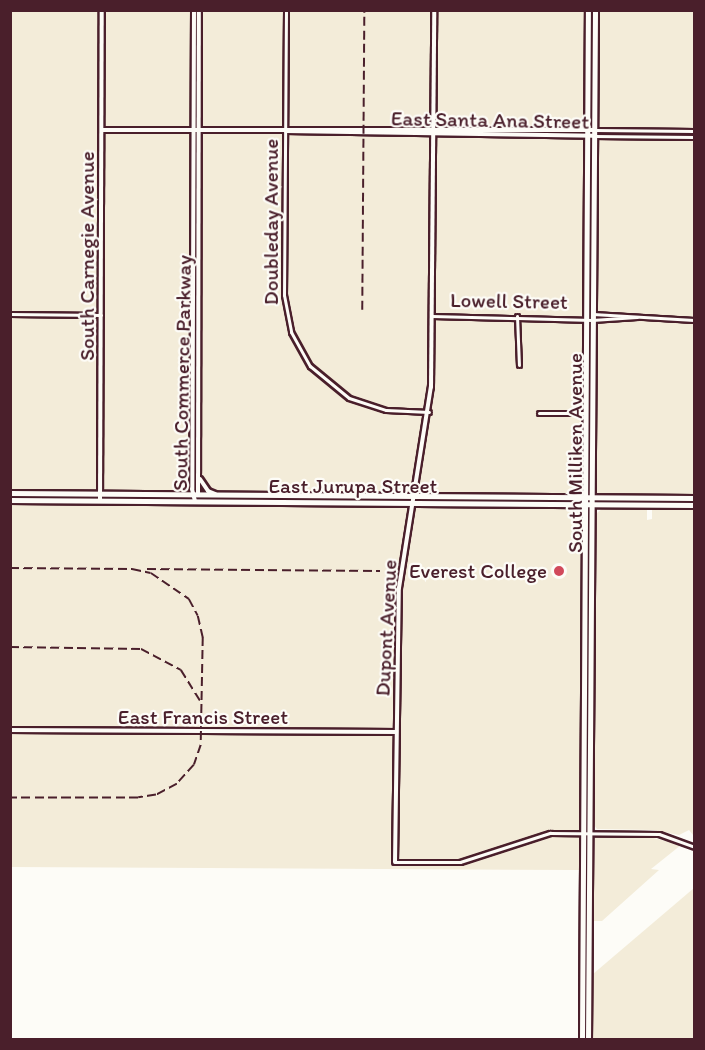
<!DOCTYPE html>
<style>
body{margin:0}
#map{position:relative;width:705px;height:1050px;overflow:hidden;background:#fdfcf7;font-family:Itim,sans-serif}
div>[style]{position:absolute}
[style*='--x']{left:calc(var(--x)*1px);top:calc(var(--y)*1px);width:calc(var(--w)*1px);rotate:calc(var(--a)*1deg)}
.built>*{inset:0;background:#f3ecd9}
.roads{filter:drop-shadow(2px 0 #4a1f2b) drop-shadow(-2px 0 #4a1f2b) drop-shadow(0 2px #4a1f2b) drop-shadow(0 -2px #4a1f2b)}
.street>*{height:3px;margin:-1.5px;padding:0 1.5px;transform-origin:1.5px;border-radius:1.5px;background:#fdfcf7}
.secondary>*{height:4px;margin:-2px;padding:0 2px;transform-origin:2px;border-radius:2px;background:#fdfcf7}
.primary>*{height:4.5px;margin:-2.25px;padding:0 2.25px;transform-origin:2.25px;border-radius:2.25px;background:#fdfcf7}
.rail>*{height:1.5px;margin-top:-0.75px;transform-origin:0;background:repeating-linear-gradient(90deg,#4a1f2b 0 9px,transparent 0 13.5px)}
.dots>*{width:16px;height:16px;translate:-50% -50%;box-sizing:border-box;border:3px solid #fdfcf7;border-radius:50%}
span{translate:-50% -50%;white-space:nowrap;text-align:center;line-height:1.15;-webkit-text-stroke:4.5px #fdfcf7;paint-order:stroke}
.street-label{font-size:21px;color:#4a1f2b}
.poi-label{font-size:21px;color:#4a1f2b}
.right{translate:-100% -50%;text-align:right}
.frame{position:absolute;inset:0;border:12px solid #4a1f2b;pointer-events:none}
</style>
<div id="map">
<div class="built">
<div style="clip-path:polygon(11px 11px,694px 11px,694px 495px,581px 495px,579px 870px,11px 867px)"></div>
<div style="clip-path:polygon(603px 508px,647px 509px,647px 520px,652px 519px,652px 509px,694px 509px,693px 835px,689px 830px,679px 835px,653px 830px,597px 829px,594px 825px,597px 513px)"></div>
<div style="clip-path:polygon(595px 836px,646px 836px,681px 845px,651px 869px,659px 870px,602px 921px,593px 921px)"></div>
<div style="clip-path:polygon(694px 888px,694px 1039px,592px 1039px,593px 974px)"></div>
</div>
<div class="roads">
<div class="street">
<div style="--x:286;--y:10;--w:285;--a:90.4"></div>
<div style="--x:284;--y:295;--w:38;--a:79"></div>
<div style="--x:291;--y:332;--w:39;--a:61"></div>
<div style="--x:310;--y:366;--w:50;--a:39.4"></div>
<div style="--x:349;--y:398;--w:39;--a:18"></div>
<div style="--x:386;--y:410;--w:43;--a:2.7"></div>
<div style="--x:595;--y:130;--w:99;--a:0.6"></div>
<div style="--x:594;--y:136;--w:100;--a:0.6"></div>
<div style="--x:10;--y:314;--w:91;--a:0.6"></div>
<div style="--x:593;--y:314;--w:101;--a:3.4"></div>
<div style="--x:432;--y:316;--w:160;--a:1.4"></div>
<div style="--x:592;--y:320;--w:45;--a:-3.8"></div>
<div style="--x:517;--y:316;--w:49;--a:87.7"></div>
<div style="--x:539;--y:413;--w:46;--a:0"></div>
<div style="--x:395;--y:862;--w:65;--a:0"></div>
<div style="--x:460;--y:862;--w:95;--a:-17.9"></div>
<div style="--x:550;--y:833;--w:109;--a:0.5"></div>
<div style="--x:659;--y:834;--w:37;--a:20"></div>
</div>
<div class="secondary">
<div style="--x:194;--y:10;--w:479;--a:90.2"></div>
<div style="--x:192;--y:489;--w:12;--a:76"></div>
<div style="--x:103;--y:130;--w:490;--a:0"></div>
<div style="--x:286;--y:131;--w:308;--a:0.9"></div>
<div style="--x:200;--y:479;--w:14;--a:56"></div>
<div style="--x:208;--y:491;--w:8;--a:23"></div>
<div style="--x:198;--y:495;--w:485;--a:-89.9"></div>
<div style="--x:100;--y:501;--w:491;--a:-89.8"></div>
<div style="--x:10;--y:730;--w:386;--a:0.3"></div>
<div style="--x:395;--y:862;--w:274;--a:-89.2"></div>
<div style="--x:399;--y:588;--w:204;--a:-81"></div>
<div style="--x:431;--y:387;--w:377;--a:-89.5"></div>
</div>
<div class="primary">
<div style="--x:10;--y:493;--w:684;--a:0.42"></div>
<div style="--x:10;--y:500;--w:684;--a:0.42"></div>
<div style="--x:582;--y:1040;--w:1030;--a:-89.67"></div>
<div style="--x:588;--y:1040;--w:1030;--a:-89.61"></div>
</div>
</div>
<div class="rail">
<div style="--x:362;--y:310;--w:300;--a:-89.6"></div>
<div style="--x:10;--y:568;--w:122;--a:0.5"></div>
<div style="--x:132;--y:569;--w:19;--a:12"></div>
<div style="--x:151;--y:573;--w:46;--a:34.4"></div>
<div style="--x:189;--y:599;--w:19;--a:62"></div>
<div style="--x:198;--y:616;--w:22;--a:77"></div>
<div style="--x:203;--y:637;--w:108;--a:91.1"></div>
<div style="--x:201;--y:745;--w:21;--a:109"></div>
<div style="--x:194;--y:765;--w:25;--a:132"></div>
<div style="--x:177;--y:784;--w:24;--a:152"></div>
<div style="--x:156;--y:795;--w:18;--a:171"></div>
<div style="--x:138;--y:798;--w:128;--a:180"></div>
<div style="--x:147;--y:569;--w:233;--a:0.5"></div>
<div style="--x:10;--y:647;--w:131;--a:0.9"></div>
<div style="--x:141;--y:649;--w:45;--a:27.7"></div>
<div style="--x:181;--y:670;--w:36;--a:58"></div>
</div>
<div class="dots">
<div style="left:559px;top:571px;background:#d1495b"></div>
</div>
<div class="street-label">
<span style="left:490px;top:120px;rotate:1deg">East Santa Ana Street</span>
<span style="left:271px;top:222px;rotate:-90deg">Doubleday Avenue</span>
<span style="left:87px;top:256px;rotate:-90deg">South Carnegie Avenue</span>
<span style="left:509px;top:301px;rotate:1deg">Lowell Street</span>
<span style="left:182px;top:373px;rotate:-89deg">South Commerce Parkway</span>
<span style="left:575px;top:453px;rotate:-90deg">South Milliken Avenue</span>
<span style="left:353px;top:486px">East Jurupa Street</span>
<span style="left:386px;top:628px;rotate:-87deg">Dupont Avenue</span>
<span style="left:203px;top:717px">East Francis Street</span>
</div>
<div class="poi-label">
<span class="right" style="left:547px;top:571px">Everest College</span>
</div>
<div class="frame"></div>
</div>
